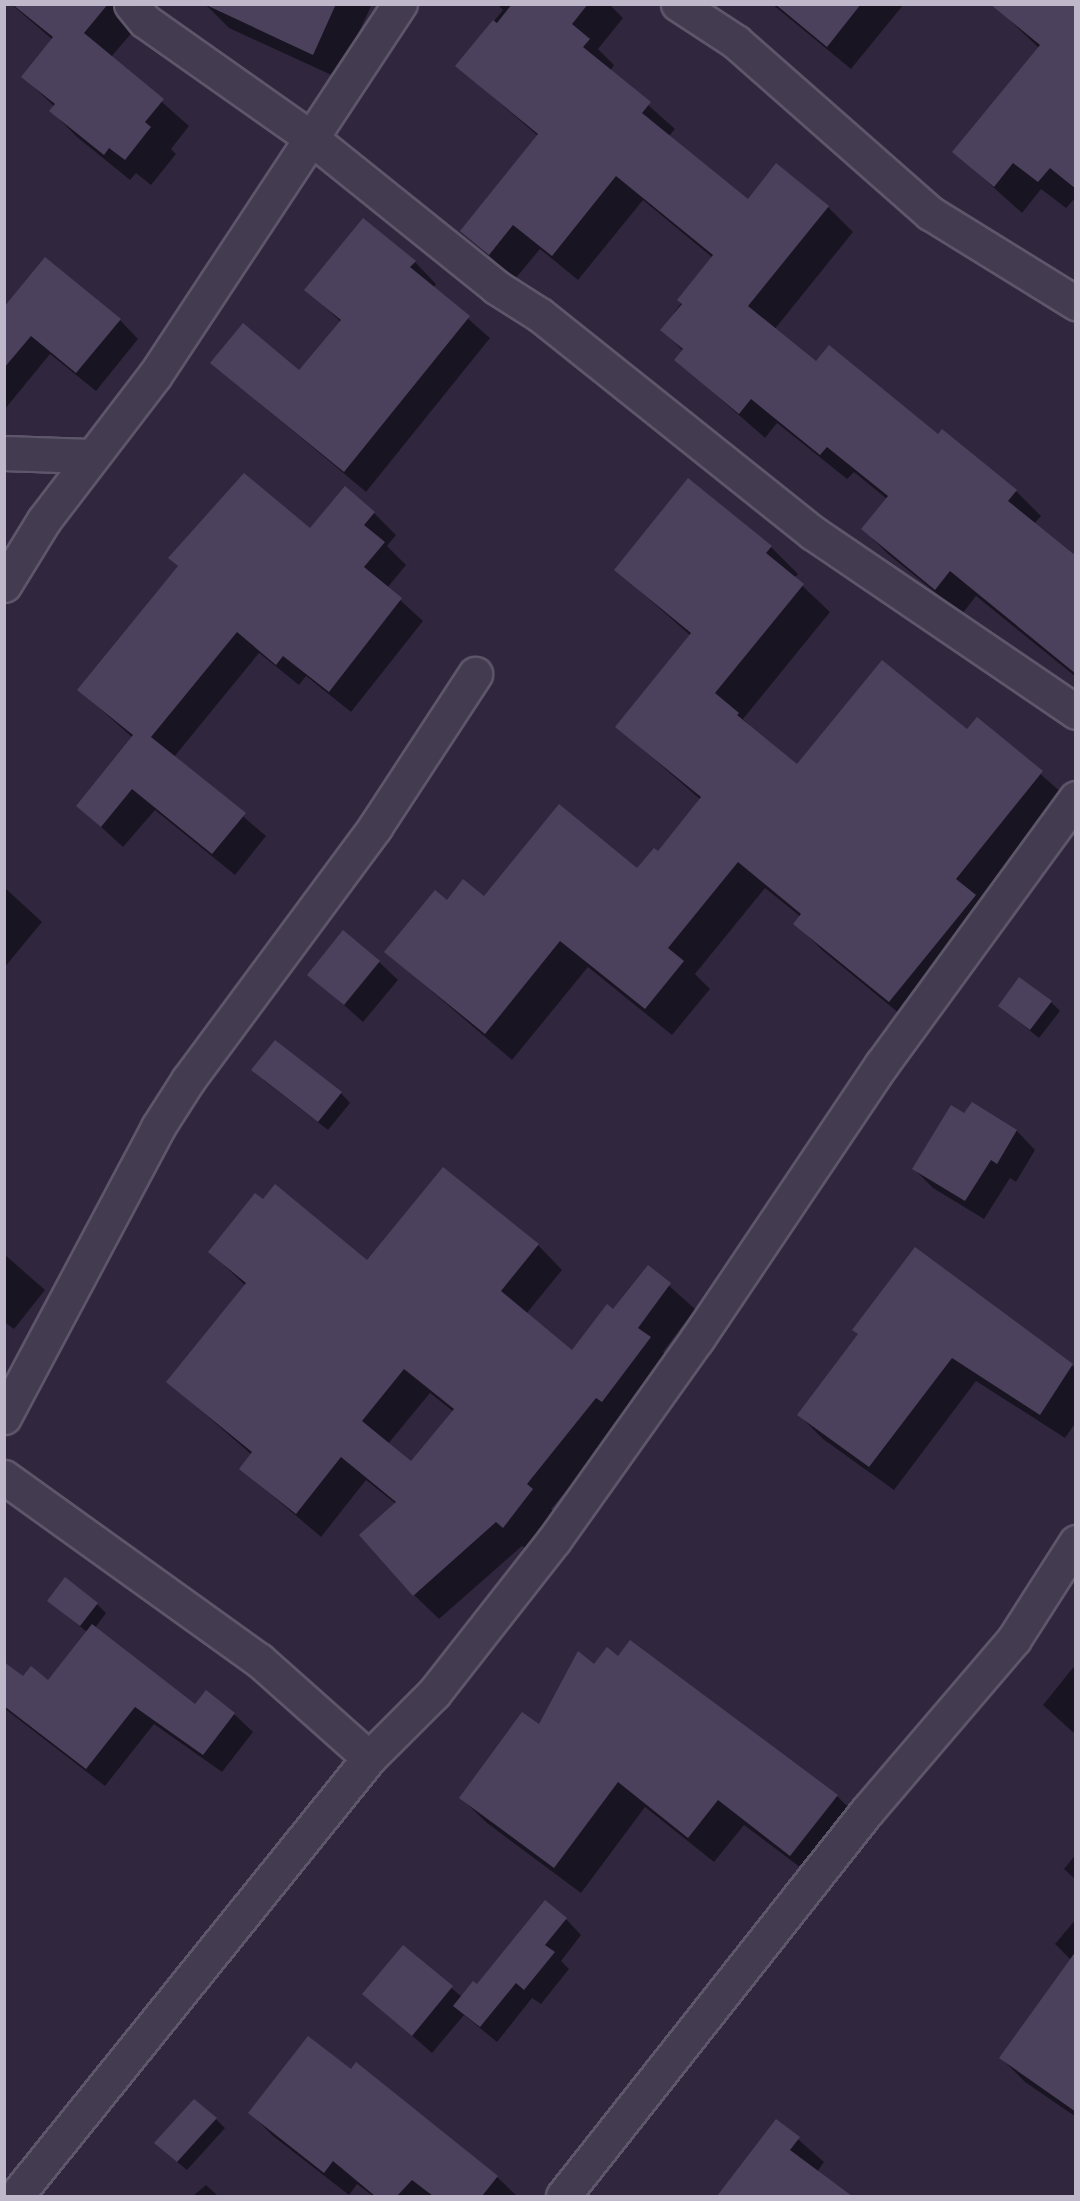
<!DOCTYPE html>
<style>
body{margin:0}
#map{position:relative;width:1080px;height:2201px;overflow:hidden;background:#30273f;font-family:Commissioner,sans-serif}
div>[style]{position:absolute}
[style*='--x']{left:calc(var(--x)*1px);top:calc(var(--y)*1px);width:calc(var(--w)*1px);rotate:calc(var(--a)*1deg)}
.shadow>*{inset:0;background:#0007}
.building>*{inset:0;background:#4c415d}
.roads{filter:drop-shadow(2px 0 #5e566a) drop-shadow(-2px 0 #5e566a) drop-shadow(0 2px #5e566a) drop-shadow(0 -2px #5e566a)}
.minor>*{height:33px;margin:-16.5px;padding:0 16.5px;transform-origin:16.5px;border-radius:16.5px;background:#433b4f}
span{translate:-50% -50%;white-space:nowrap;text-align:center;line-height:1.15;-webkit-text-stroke:5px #282034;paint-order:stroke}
.frame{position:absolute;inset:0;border:6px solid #bfb7ca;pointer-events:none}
</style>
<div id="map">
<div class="shadow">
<div style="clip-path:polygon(11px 4px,141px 4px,149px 13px,111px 57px,189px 126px,171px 149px,176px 154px,151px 185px,136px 173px,130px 180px,77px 137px,51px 111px,55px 107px,23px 77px,53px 40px)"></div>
<div style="clip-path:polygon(205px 4px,372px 4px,338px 78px,229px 28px)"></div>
<div style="clip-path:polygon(497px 4px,609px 4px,623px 18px,598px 49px,614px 65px,610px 71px,675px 129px,669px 136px,748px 201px,828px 207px,853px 232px,774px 330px,816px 363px,938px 436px,1016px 491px,1041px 516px,1034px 524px,1076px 558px,1076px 677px,976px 596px,962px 614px,888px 554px,863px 529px,887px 499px,854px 472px,847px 479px,777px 423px,765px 438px,676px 360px,683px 351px,662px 330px,713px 258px,643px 200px,578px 280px,540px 249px,515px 279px,462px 231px,538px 136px,457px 66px,503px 10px)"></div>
<div style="clip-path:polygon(772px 4px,904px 4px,851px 69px)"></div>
<div style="clip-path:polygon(1076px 4px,1076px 197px,1066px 208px,1041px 189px,1022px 213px,954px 152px,1039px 48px,1000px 11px)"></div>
<div style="clip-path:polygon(415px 262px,436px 284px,433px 288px,490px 338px,366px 492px,212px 363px,300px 373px,341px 322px,307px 290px)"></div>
<div style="clip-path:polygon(4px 309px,120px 320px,138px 339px,96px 391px,50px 354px,5px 409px)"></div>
<div style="clip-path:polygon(374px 513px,396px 535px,387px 546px,406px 565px,387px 588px,423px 621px,351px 712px,306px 676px,299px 685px,259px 653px,174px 757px,266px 836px,235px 875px,155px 810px,123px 847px,78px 806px,133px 738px,79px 690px,179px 567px,170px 558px,195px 528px,310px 530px)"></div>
<div style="clip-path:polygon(771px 547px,798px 574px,794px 578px,830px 612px,743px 719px,762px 738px,797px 767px,967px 731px,977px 719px,1069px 799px,917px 1028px,822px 950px,795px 923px,801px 917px,765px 888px,695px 974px,710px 989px,672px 1035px,588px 967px,512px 1060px,386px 952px,447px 902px,638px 871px,658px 853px,701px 800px,617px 727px,691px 636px,616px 570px)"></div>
<div style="clip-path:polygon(4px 887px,42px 922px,4px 968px)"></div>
<div style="clip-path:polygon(379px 962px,398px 980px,363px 1022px,309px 974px)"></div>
<div style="clip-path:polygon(1051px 1002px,1060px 1011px,1039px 1038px,999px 1006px)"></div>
<div style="clip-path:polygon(262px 1079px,341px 1093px,350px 1103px,328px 1130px)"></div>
<div style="clip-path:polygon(972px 1104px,1017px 1131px,1035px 1150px,1016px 1182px,1010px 1178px,984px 1219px,933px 1188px,914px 1169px)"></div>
<div style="clip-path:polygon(evenodd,538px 1245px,562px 1270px,526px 1314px,573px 1352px,613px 1311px,648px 1267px,695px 1309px,663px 1352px,674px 1363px,551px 1509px,557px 1514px,529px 1551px,522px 1546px,439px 1619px,414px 1595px,396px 1504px,366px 1480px,321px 1537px,241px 1469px,252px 1455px,168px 1382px,246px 1286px,210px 1252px,367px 1262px,538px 1245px,430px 1393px,454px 1412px,411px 1463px,388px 1444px,430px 1393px)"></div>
<div style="clip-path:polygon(4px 1254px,45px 1290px,14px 1329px,4px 1322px)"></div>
<div style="clip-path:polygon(859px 1335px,1072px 1365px,1076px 1369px,1076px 1422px,1065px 1438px,976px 1381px,894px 1490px,823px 1439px,799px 1415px)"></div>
<div style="clip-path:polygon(49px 1601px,97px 1604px,106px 1613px,95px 1628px,195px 1706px,206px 1692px,234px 1714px,253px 1732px,222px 1772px,154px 1724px,105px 1786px,4px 1708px,4px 1664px,23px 1678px,48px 1682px,87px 1632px)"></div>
<div style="clip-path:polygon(618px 1658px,837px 1796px,863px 1822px,817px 1880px,744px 1825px,714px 1862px,645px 1807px,581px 1893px,487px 1823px,461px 1798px,540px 1726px,594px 1666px)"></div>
<div style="clip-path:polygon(1076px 1664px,1076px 1735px,1043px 1705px)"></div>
<div style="clip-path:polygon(1076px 1854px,1076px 1880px,1064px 1869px)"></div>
<div style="clip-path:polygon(566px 1919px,581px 1935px,561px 1961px,569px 1969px,541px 2004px,532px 1998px,497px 2042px,464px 2015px,432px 2053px,364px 1994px,403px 1947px,462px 1997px)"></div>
<div style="clip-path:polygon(1076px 1919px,1076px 2117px,1025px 2082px,1001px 2058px,1071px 1960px,1055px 1944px)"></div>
<div style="clip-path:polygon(351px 2071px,497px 2177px,517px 2196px,373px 2196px,357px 2184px,349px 2195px,273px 2136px,250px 2113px)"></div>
<div style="clip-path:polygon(216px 2119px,225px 2128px,187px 2170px,165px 2152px)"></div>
<div style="clip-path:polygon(777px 2121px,824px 2162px,817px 2172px,850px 2196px,719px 2196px)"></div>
<div style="clip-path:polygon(206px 2185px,218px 2196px,193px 2196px)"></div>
</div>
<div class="building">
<div style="clip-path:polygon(12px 4px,108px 4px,84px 33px,164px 99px,145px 122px,151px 127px,125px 160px,109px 148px,104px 155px,49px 111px,55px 104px,21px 77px,53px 37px)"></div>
<div style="clip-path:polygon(204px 4px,336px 4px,313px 55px)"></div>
<div style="clip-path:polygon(512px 4px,588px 4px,572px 24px,590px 39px,583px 47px,651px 102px,642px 113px,748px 199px,776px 163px,829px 206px,748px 306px,816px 361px,829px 345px,938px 434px,942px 429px,1017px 490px,1008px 501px,1076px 556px,1076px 674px,950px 571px,935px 590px,861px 529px,888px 496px,827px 447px,820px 455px,751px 399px,739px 414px,674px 360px,683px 349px,660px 330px,682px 304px,677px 300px,713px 255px,616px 176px,552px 256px,513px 225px,489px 255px,460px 231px,538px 134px,455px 66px,493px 20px,497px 23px)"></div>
<div style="clip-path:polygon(775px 4px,861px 4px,827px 47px)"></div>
<div style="clip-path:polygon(990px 4px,1076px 4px,1076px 189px,1050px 168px,1038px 182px,1013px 163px,994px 187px,952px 152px,1040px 45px)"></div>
<div style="clip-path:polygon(363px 218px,416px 261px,410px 267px,470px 316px,344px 472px,210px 363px,243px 323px,299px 370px,341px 320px,304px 290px)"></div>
<div style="clip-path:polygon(45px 257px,121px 319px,76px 373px,31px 336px,4px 368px,4px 307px)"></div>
<div style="clip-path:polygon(244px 473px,310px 528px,345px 486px,375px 512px,364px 525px,385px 542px,364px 567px,402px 598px,329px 692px,283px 656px,276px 665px,237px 632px,151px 737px,246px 813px,212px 854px,132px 789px,101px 827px,76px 806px,133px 735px,77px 690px,178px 566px,168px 558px)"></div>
<div style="clip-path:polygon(688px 478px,772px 546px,766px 553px,804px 584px,715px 693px,739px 713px,737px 715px,797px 764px,882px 660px,967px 729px,977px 717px,1043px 771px,956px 879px,976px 895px,889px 1002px,793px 924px,801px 914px,738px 862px,668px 948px,684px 961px,645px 1009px,560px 941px,485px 1034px,384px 952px,435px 890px,447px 900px,463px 879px,484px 896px,559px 804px,637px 868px,654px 848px,658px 851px,701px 797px,615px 727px,691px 633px,614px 570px)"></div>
<div style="clip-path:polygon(343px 930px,380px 961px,344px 1005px,307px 975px)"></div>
<div style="clip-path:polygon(1019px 977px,1052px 1001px,1030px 1030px,998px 1006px)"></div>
<div style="clip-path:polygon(275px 1040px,342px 1092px,318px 1122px,251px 1070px)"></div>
<div style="clip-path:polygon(972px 1102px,1017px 1130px,997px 1164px,991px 1160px,965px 1201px,912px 1169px,951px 1105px,964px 1113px)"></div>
<div style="clip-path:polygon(evenodd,443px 1167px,539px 1244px,501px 1291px,572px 1350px,607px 1304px,613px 1309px,648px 1265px,671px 1283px,638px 1328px,651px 1337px,602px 1402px,596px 1398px,527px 1484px,533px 1489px,503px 1528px,496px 1522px,413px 1596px,359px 1535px,396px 1502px,341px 1457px,296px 1514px,239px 1469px,252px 1452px,166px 1382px,246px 1283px,208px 1252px,255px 1193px,263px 1199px,275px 1184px,367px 1260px,443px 1167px,404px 1369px,454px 1409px,411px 1461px,362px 1421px,404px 1369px)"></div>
<div style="clip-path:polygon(915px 1247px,1073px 1364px,1040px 1415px,952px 1358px,869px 1467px,797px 1415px,858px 1334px,852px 1330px)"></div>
<div style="clip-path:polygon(65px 1577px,98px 1603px,80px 1626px,47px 1601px)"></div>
<div style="clip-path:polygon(92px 1624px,195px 1704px,206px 1690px,235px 1713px,203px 1755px,135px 1707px,86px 1769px,4px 1706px,4px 1662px,23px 1676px,31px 1666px,48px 1680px)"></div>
<div style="clip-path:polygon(630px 1640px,838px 1795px,790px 1856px,718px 1800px,688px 1838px,618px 1782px,554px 1868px,459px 1798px,522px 1712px,539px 1724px,578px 1651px,594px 1664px,607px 1647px,618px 1656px)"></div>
<div style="clip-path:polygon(545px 1900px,567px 1918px,545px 1945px,555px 1952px,524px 1990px,516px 1983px,480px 2027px,453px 2006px,473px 1981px,477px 1984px)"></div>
<div style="clip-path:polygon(403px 1945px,453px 1986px,412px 2036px,362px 1994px)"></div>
<div style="clip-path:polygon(1076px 1951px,1076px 2112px,999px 2058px)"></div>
<div style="clip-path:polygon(308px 2036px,351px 2069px,356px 2062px,498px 2176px,482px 2196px,433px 2196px,412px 2180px,397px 2196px,375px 2196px,333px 2161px,324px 2173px,248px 2113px)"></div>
<div style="clip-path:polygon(194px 2099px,217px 2118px,177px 2162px,154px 2143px)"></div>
<div style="clip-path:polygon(776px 2119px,800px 2137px,790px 2150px,852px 2196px,717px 2196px)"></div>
</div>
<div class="roads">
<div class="minor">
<div style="--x:131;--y:4;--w:22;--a:51"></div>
<div style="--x:145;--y:21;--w:203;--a:35.2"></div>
<div style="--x:311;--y:138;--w:238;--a:38.8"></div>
<div style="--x:496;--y:287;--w:52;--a:32.5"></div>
<div style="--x:540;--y:315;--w:349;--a:38.6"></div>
<div style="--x:813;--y:533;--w:318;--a:34.2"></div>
<div style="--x:678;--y:4;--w:69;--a:33.2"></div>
<div style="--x:736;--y:42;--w:259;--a:41.4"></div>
<div style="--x:930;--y:213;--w:172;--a:31.7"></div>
<div style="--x:4;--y:453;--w:86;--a:2"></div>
<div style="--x:4;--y:585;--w:76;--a:-58.4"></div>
<div style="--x:44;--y:520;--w:183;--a:-52.6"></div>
<div style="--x:155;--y:375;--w:445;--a:-56.6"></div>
<div style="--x:4;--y:1417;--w:328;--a:-62"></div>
<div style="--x:158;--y:1127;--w:56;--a:-57.4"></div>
<div style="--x:188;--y:1080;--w:315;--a:-53.5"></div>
<div style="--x:375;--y:827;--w:183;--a:-56.8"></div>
<div style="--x:4;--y:1477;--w:314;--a:35.7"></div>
<div style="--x:259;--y:1660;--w:147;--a:41.7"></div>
<div style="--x:16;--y:2196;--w:563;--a:-51.13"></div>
<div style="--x:369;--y:1758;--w:92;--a:-45"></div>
<div style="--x:434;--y:1693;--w:194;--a:-51.9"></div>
<div style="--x:554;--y:1540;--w:247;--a:-54.6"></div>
<div style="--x:697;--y:1339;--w:331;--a:-56.1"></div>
<div style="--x:882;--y:1064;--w:329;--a:-53.9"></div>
<div style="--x:563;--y:2196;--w:492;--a:-51.7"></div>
<div style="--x:868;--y:1810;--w:225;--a:-49.5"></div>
<div style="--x:1014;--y:1639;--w:115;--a:-57.4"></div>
</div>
</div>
<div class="frame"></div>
</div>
